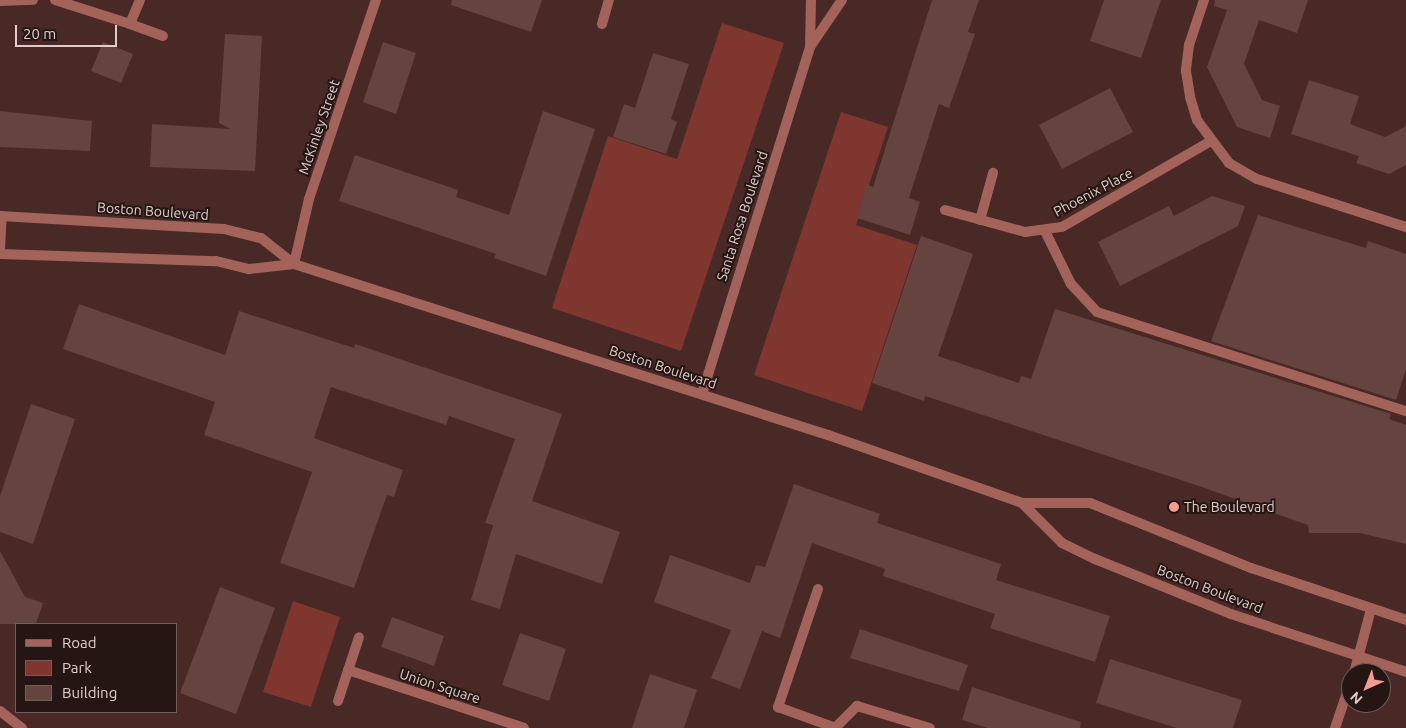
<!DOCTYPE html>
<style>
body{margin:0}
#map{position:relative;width:1406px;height:728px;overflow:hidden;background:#482925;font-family:Ubuntu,sans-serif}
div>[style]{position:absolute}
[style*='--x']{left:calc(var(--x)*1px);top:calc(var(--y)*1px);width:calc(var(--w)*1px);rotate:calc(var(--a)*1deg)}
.green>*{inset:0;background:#7f362f}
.building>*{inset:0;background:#65433e}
.service>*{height:10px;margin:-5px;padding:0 5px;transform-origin:5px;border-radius:5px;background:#a3635b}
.minor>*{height:10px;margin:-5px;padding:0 5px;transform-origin:5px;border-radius:5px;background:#a3635b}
.tertiary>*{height:10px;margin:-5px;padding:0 5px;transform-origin:5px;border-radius:5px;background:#a3635b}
.dots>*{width:14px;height:14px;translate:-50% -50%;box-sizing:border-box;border:2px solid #251614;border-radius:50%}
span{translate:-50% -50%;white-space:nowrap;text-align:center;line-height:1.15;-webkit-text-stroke:4px #251614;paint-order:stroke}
.street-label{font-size:14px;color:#e1ccc9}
.poi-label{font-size:14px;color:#e1ccc9}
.left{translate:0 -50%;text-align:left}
.legend{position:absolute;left:15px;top:623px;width:162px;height:90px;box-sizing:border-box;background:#251614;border:1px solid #705f5c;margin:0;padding:6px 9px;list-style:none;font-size:15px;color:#e1ccc9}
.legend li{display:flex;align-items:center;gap:10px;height:25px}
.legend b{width:25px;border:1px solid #705f5c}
.north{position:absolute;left:1341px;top:663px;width:50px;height:50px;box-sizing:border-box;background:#251614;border:1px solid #705f5c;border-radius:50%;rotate:224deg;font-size:14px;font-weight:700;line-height:20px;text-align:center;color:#e1ccc9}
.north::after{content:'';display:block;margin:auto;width:18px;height:22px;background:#f59c91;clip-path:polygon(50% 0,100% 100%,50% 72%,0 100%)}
.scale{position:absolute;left:15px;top:25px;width:102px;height:22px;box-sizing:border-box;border:2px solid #e1ccc9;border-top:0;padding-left:6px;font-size:15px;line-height:18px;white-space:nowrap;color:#e1ccc9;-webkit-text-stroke:4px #251614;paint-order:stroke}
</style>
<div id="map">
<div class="green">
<div style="clip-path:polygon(722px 23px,784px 43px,681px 351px,552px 308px,608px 136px,677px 159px)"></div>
<div style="clip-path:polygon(841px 112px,888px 127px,856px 225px,917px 245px,862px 411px,754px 375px)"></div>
<div style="clip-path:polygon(293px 601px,340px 617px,311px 707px,263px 692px)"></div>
</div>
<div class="building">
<div style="clip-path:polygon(452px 0,542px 0,531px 32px,451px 5px)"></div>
<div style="clip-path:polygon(932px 0,979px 0,968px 32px,975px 34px,958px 83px,949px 108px,939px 104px,909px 198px,920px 202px,910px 235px,857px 218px,867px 185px,873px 187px)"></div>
<div style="clip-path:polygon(1104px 0,1161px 0,1141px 58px,1090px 41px)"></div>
<div style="clip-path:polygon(1215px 0,1308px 0,1297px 33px,1259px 20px,1244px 64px,1262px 100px,1280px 106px,1270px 138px,1237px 127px,1207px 67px,1227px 10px,1214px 6px)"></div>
<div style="clip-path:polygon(225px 34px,262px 36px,255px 171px,150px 167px,152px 124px,231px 129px,219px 123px)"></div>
<div style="clip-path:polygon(103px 42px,133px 54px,121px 83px,91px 71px)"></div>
<div style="clip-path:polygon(383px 42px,416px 53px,396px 114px,363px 102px)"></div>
<div style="clip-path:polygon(653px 53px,689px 64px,671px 119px,677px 122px,666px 154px,613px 137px,624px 104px,635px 108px)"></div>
<div style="clip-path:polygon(1309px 80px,1359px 96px,1350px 124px,1385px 137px,1406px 126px,1406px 165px,1389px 174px,1356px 163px,1359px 156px,1291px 134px)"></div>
<div style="clip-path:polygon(1110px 88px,1133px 132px,1062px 169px,1039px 125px)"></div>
<div style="clip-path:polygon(0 111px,92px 121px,90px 151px,0 147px)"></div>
<div style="clip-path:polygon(543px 111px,595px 129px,546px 276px,494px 258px,496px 254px,339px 201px,355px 155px,458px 190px,456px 197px,509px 215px)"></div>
<div style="clip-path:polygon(1212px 196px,1245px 206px,1238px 226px,1120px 286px,1098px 242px,1169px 206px,1174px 216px)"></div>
<div style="clip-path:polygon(1258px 215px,1366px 248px,1368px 241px,1406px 254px,1406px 369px,1396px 400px,1211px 341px)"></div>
<div style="clip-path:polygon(921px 236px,973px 254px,938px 356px,1019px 383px,1021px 376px,1031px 379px,1055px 309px,1391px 414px,1389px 419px,1406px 425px,1406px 544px,1360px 533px,1309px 533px,1308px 525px,1202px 487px,925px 396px,924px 401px,872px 383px)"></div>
<div style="clip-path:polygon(79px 304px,225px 355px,239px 311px,354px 348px,355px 344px,382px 353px,562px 414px,532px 501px,620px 532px,602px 584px,516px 554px,500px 609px,471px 600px,493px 525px,485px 523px,515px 439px,449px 416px,446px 425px,331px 387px,314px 438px,403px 470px,394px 497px,387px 495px,354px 588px,280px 563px,312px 472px,204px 435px,215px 402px,63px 349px)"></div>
<div style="clip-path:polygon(31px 404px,75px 419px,33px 544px,0 532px,0 496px)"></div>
<div style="clip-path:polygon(794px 484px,880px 514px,877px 523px,1001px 564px,996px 580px,1110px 616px,1095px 662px,990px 628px,995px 614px,883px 576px,885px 569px,812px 543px,780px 638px,762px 631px,740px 689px,711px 678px,731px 630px,654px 602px,670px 555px,750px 583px,756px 565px,765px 567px)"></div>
<div style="clip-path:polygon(0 551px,25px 597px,43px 603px,36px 624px,0 624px)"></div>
<div style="clip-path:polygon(220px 587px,275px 608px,236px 714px,180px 693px)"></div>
<div style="clip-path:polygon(392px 617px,444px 636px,434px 666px,381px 647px)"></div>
<div style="clip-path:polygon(860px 629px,968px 665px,959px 691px,850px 658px)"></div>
<div style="clip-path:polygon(520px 633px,566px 649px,549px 701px,502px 685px)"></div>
<div style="clip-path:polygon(1110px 659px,1242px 700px,1233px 728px,1177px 728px,1096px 703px)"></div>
<div style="clip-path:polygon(650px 674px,697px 690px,684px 728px,632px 728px)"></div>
<div style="clip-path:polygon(972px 687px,1081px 722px,1080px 728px,988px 728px,962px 720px)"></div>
</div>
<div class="service">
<div style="--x:1045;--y:231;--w:59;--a:63.9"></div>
<div style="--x:1071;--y:284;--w:38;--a:47"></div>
<div style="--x:1097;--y:312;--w:324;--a:17.8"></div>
<div style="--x:818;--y:589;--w:125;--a:108.7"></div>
<div style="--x:778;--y:707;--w:62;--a:19.9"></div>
<div style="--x:836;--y:727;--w:30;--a:-45"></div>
<div style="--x:857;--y:706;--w:76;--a:16.8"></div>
</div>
<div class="minor">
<div style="--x:55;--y:0;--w:79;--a:17.7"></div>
<div style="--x:140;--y:0;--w:26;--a:113"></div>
<div style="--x:130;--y:24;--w:35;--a:20"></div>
<div style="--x:1204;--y:0;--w:47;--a:108.4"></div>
<div style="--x:1189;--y:45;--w:26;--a:97"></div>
<div style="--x:1186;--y:71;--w:26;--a:81"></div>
<div style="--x:1190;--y:97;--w:24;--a:73"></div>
<div style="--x:1197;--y:120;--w:54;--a:53.3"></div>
<div style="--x:1229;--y:163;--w:32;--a:30"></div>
<div style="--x:1257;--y:179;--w:157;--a:17.9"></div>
<div style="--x:0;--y:1;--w:33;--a:-2"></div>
<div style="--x:602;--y:24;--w:25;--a:-74"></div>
<div style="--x:945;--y:210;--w:83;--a:15.4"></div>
<div style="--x:1025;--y:232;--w:37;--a:-8"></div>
<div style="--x:1062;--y:227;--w:172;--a:-30"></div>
<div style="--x:980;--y:220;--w:49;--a:-74.5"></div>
<div style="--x:0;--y:249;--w:33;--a:-87"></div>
<div style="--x:294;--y:264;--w:67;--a:-77"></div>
<div style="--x:309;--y:199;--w:210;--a:-71.4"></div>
<div style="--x:348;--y:670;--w:185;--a:18.2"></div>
<div style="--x:1354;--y:673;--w:66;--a:-75.1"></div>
<div style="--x:338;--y:701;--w:67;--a:-71.8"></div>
<div style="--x:0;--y:711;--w:28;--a:38"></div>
<div style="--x:1335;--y:728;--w:50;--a:-71.2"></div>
</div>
<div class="tertiary">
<div style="--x:810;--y:47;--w:57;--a:-55.8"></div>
<div style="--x:0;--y:216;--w:224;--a:3.3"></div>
<div style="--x:224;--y:229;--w:38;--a:14"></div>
<div style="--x:261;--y:238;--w:42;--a:38.2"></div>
<div style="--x:294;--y:264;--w:561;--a:17.76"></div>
<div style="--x:828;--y:435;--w:206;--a:19.3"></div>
<div style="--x:1022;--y:503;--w:68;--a:0"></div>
<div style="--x:1090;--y:503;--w:174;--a:22"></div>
<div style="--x:1251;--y:568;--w:163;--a:18.5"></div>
<div style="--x:0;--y:254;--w:216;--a:1.9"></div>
<div style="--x:216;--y:261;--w:34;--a:14"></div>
<div style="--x:249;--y:269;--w:45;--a:-6.3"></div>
<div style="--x:702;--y:394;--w:363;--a:-72.7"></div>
<div style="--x:810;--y:47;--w:47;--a:-88.8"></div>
<div style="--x:1022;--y:503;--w:57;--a:45"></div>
<div style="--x:1062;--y:543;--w:37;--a:26"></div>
<div style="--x:1095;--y:559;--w:147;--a:22"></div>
<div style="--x:1231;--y:614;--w:184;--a:18.3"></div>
</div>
<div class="dots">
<div style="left:1174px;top:507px;background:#f59c91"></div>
</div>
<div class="street-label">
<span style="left:319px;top:127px;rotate:-71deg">McKinley Street</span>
<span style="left:1093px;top:192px;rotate:-28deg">Phoenix Place</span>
<span style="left:153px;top:211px;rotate:4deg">Boston Boulevard</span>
<span style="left:742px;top:216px;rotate:-72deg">Santa Rosa Boulevard</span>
<span style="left:663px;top:367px;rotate:18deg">Boston Boulevard</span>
<span style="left:1210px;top:589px;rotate:21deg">Boston Boulevard</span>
<span style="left:440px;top:686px;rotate:18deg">Union Square</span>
</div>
<div class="poi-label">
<span class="left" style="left:1184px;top:507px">The Boulevard</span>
</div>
<ul class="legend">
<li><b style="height:6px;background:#a3635b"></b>Road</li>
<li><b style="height:14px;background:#7f362f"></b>Park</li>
<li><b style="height:14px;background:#65433e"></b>Building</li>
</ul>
<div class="north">N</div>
<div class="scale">20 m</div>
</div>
